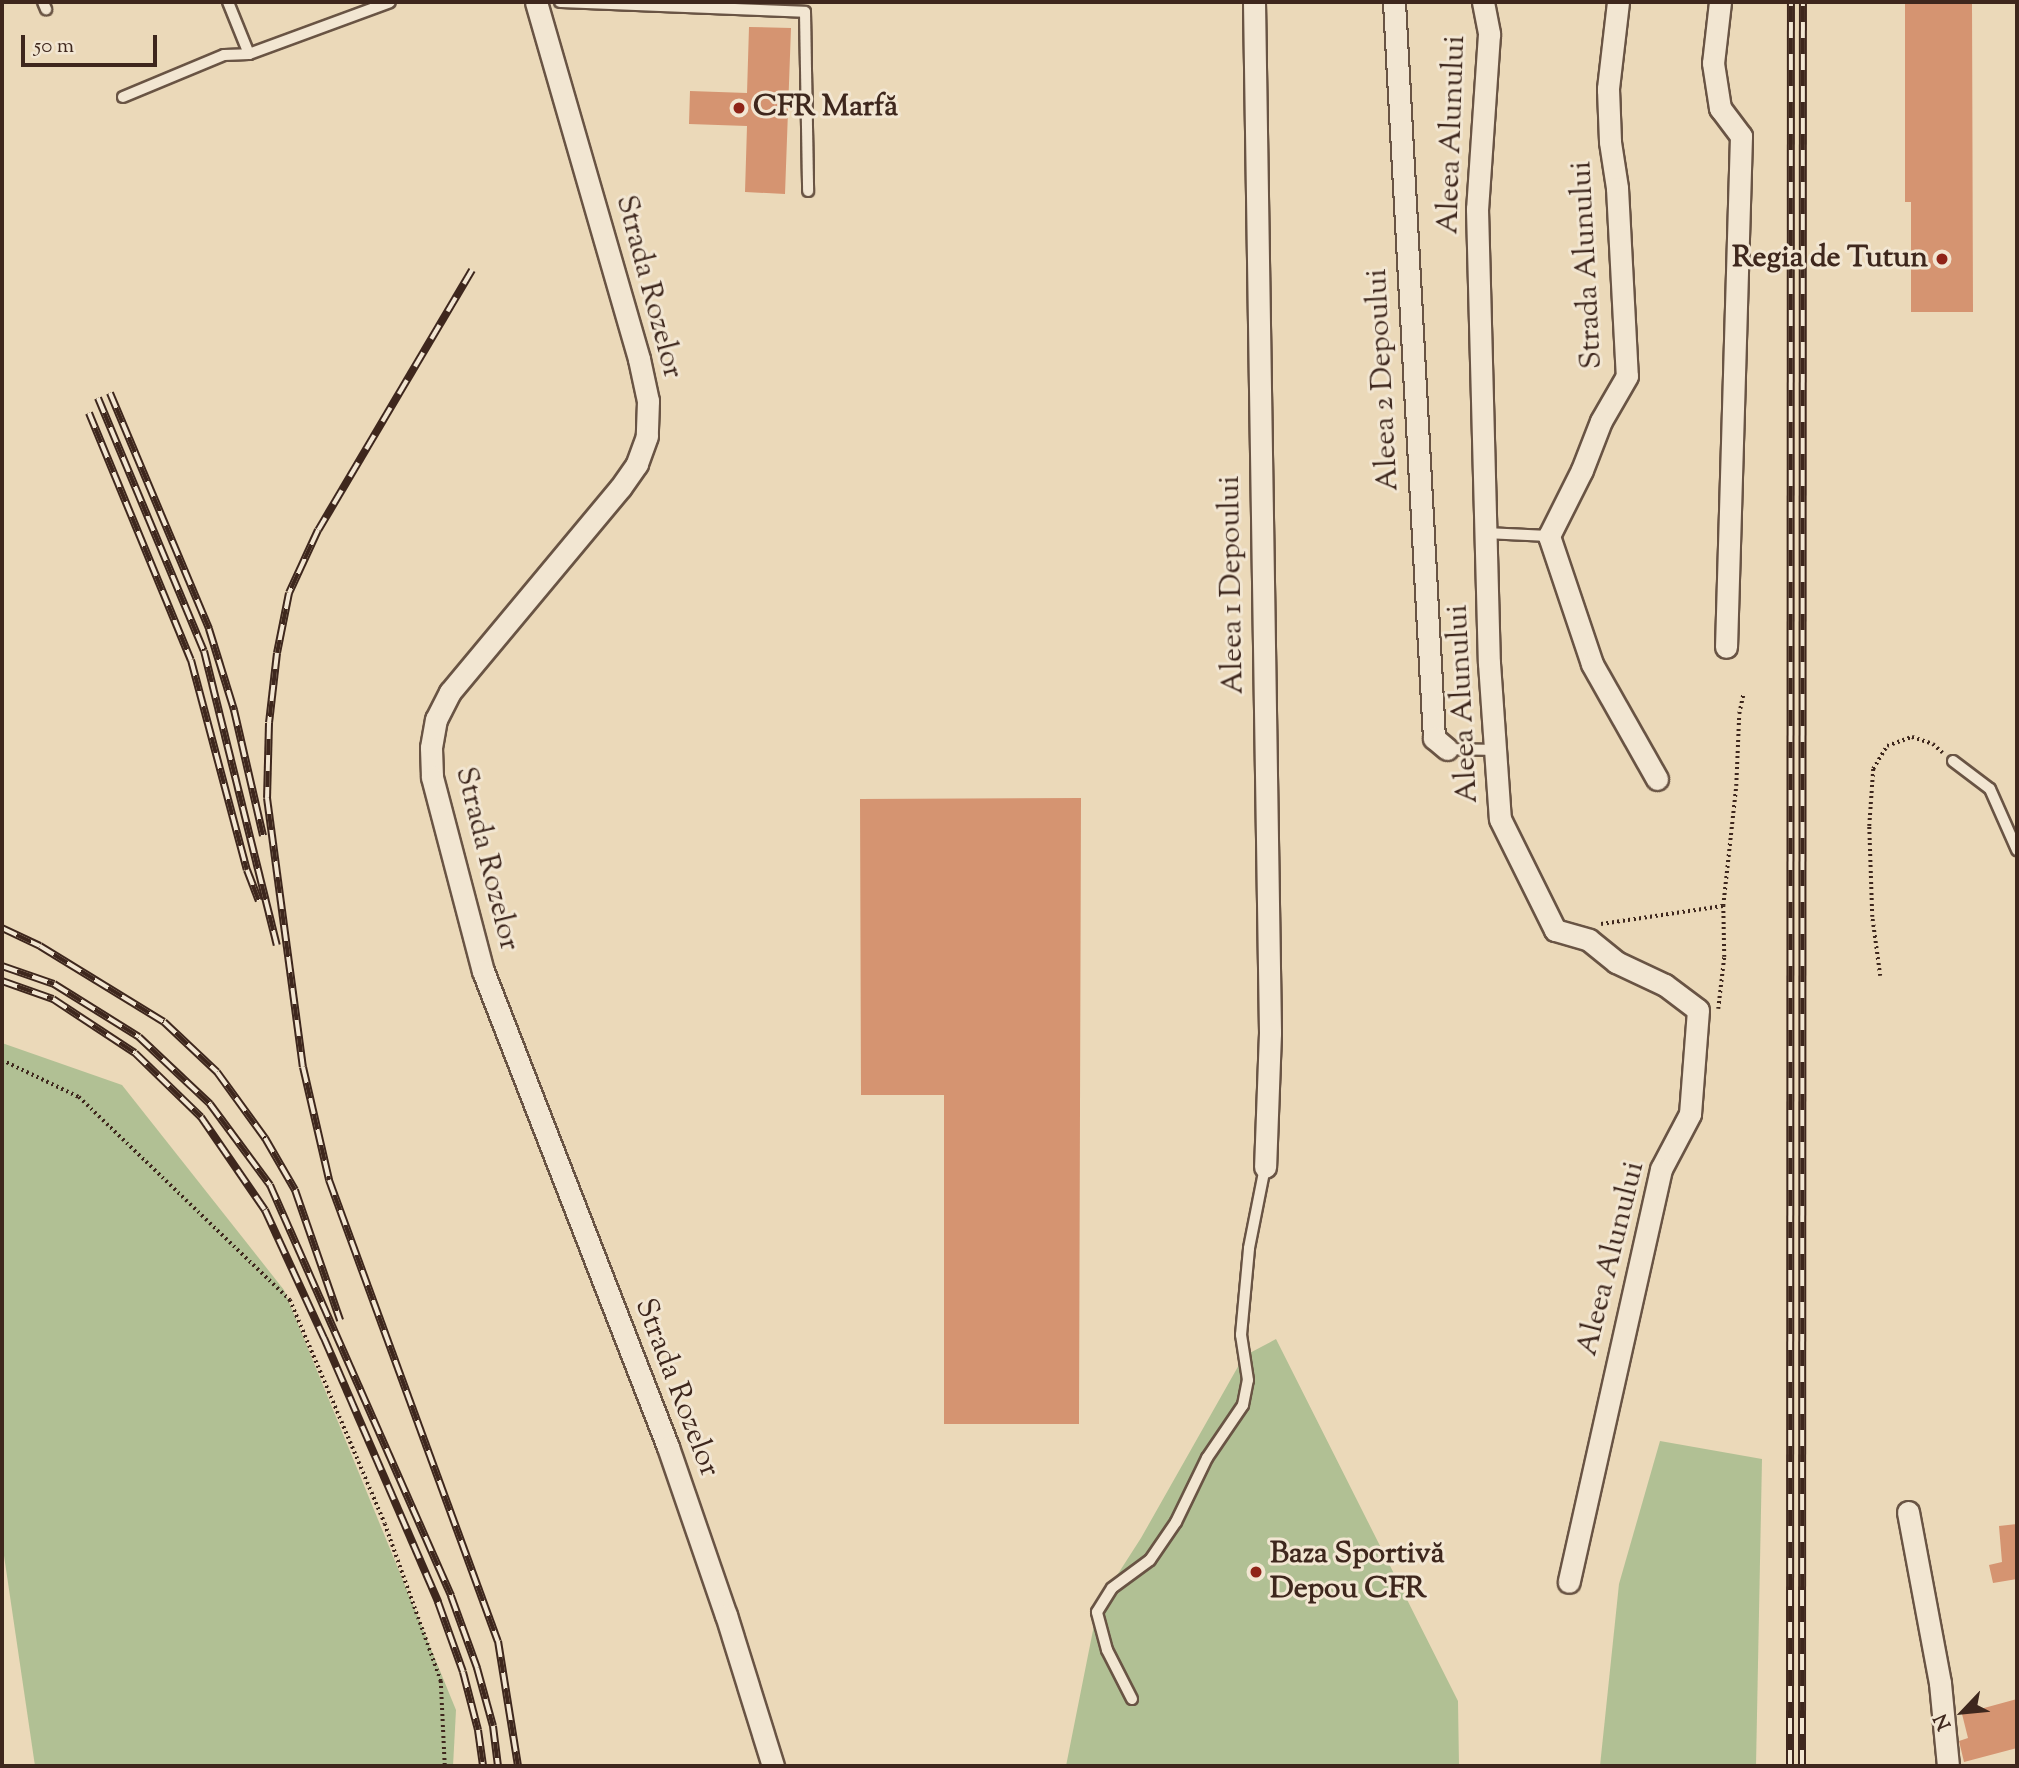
<!DOCTYPE html>
<meta charset="utf-8">
<style>
body{margin:0}
#map{position:relative;width:2019px;height:1768px;overflow:hidden;background:#ebd9b9;font-family:"Sorts Mill Goudy",serif}
div>[style]{position:absolute}
[style*='--x']{left:calc(var(--x)*1px);top:calc(var(--y)*1px);width:calc(var(--w)*1px);rotate:calc(var(--a)*1deg)}
.green>*{inset:0;background:#b1c094}
.building>*{inset:0;background:#d59471}
.path>*{height:3.5px;margin-top:-1.75px;transform-origin:0;background:repeating-linear-gradient(90deg,#3e271d 0 2px,transparent 0 5.5px)}
.roads{filter:drop-shadow(2px 0 #695444) drop-shadow(-2px 0 #695444) drop-shadow(0 2px #695444) drop-shadow(0 -2px #695444)}
.lane>*{height:10px;margin:-5px;padding:0 5px;transform-origin:5px;border-radius:5px;background:#f2e6d2}
.street>*{height:21px;margin:-10.5px;padding:0 10.5px;transform-origin:10.5px;border-radius:10.5px;background:#f2e6d2}
.rail>*{height:8px;margin-top:-4px;transform-origin:0;background:repeating-linear-gradient(90deg,#f2e6d2 0 16px,#3e271d 0 32px);box-sizing:border-box;border-block:2px solid #3e271d}
.dots>*{width:19px;height:19px;translate:-50% -50%;box-sizing:border-box;border:4px solid #f2e6d2;border-radius:50%}
span{translate:-50% -50%;white-space:nowrap;text-align:center;line-height:1.15;-webkit-text-stroke:6px #f2e6d2;paint-order:stroke}
.poi-label{font-size:30px;color:#3e271d;font-weight:700}
.left{translate:0 -50%;text-align:left}
.right{translate:-100% -50%;text-align:right}
.street-label{font-size:30px;color:#3e271d}
.frame{position:absolute;inset:0;border:4px solid #3e271d;pointer-events:none}
.north{position:absolute;left:1928px;top:1677px;width:70px;height:70px;-webkit-text-stroke:5px #f2e6d2;paint-order:stroke;rotate:244deg;font-size:19px;font-weight:700;line-height:28px;text-align:center;color:#3e271d}
.north::after{content:'';display:block;margin:auto;width:24px;height:32px;background:#3e271d;clip-path:polygon(50% 0,100% 100%,50% 72%,0 100%)}
.scale{position:absolute;left:21px;top:35px;width:136px;height:32px;box-sizing:border-box;border:4px solid #3e271d;border-top:0;padding-left:9px;font-size:21px;line-height:24px;white-space:nowrap;color:#3e271d;-webkit-text-stroke:5px #f2e6d2;paint-order:stroke}
</style>
<div id="map">
<div class="green">
<div style="clip-path:polygon(2px 1043px,122px 1085px,284px 1290px,456px 1710px,453px 1766px,35px 1766px,2px 1542px)"></div>
<div style="clip-path:polygon(1276px 1339px,1458px 1701px,1459px 1766px,1066px 1766px,1098px 1605px,1141px 1538px,1244px 1356px)"></div>
<div style="clip-path:polygon(1660px 1441px,1762px 1459px,1756px 1766px,1600px 1766px,1619px 1584px)"></div>
</div>
<div class="building">
<div style="clip-path:polygon(1905px 2px,1972px 2px,1973px 312px,1911px 312px,1911px 202px,1905px 202px)"></div>
<div style="clip-path:polygon(749px 27px,791px 28px,785px 194px,745px 192px,747px 126px,689px 124px,690px 91px,747px 93px)"></div>
<div style="clip-path:polygon(1081px 798px,1079px 1424px,944px 1424px,944px 1095px,861px 1095px,860px 799px)"></div>
<div style="clip-path:polygon(2017px 1524px,2017px 1579px,1993px 1583px,1989px 1565px,2002px 1562px,1999px 1526px)"></div>
<div style="clip-path:polygon(2017px 1699px,2017px 1748px,1964px 1762px,1959px 1741px,1968px 1738px,1962px 1714px)"></div>
</div>
<div class="path">
<div style="--x:1601;--y:924;--w:123;--a:-8.4"></div>
<div style="--x:1880;--y:976;--w:60;--a:-97.7"></div>
<div style="--x:1872;--y:917;--w:91;--a:-91.9"></div>
<div style="--x:1869;--y:826;--w:57;--a:-86"></div>
<div style="--x:1873;--y:769;--w:27;--a:-59"></div>
<div style="--x:1887;--y:746;--w:27;--a:-20"></div>
<div style="--x:1912;--y:737;--w:22;--a:18"></div>
<div style="--x:1933;--y:744;--w:13;--a:42"></div>
<div style="--x:1718;--y:1009;--w:52;--a:-83.4"></div>
<div style="--x:1724;--y:957;--w:51;--a:-91.1"></div>
<div style="--x:1723;--y:906;--w:121;--a:-83.8"></div>
<div style="--x:1736;--y:786;--w:72;--a:-87.6"></div>
<div style="--x:1739;--y:714;--w:19;--a:-78"></div>
<div style="--x:2;--y:1060;--w:85;--a:25.7"></div>
<div style="--x:79;--y:1097;--w:293;--a:43.9"></div>
<div style="--x:290;--y:1300;--w:243;--a:67"></div>
<div style="--x:385;--y:1524;--w:167;--a:70.4"></div>
<div style="--x:441;--y:1681;--w:85;--a:87.3"></div>
</div>
<div class="roads">
<div class="lane">
<div style="--x:43;--y:2;--w:8;--a:67"></div>
<div style="--x:228;--y:2;--w:56;--a:68"></div>
<div style="--x:560;--y:2;--w:245;--a:2.3"></div>
<div style="--x:805;--y:12;--w:179;--a:89"></div>
<div style="--x:123;--y:97;--w:109;--a:-22.6"></div>
<div style="--x:224;--y:55;--w:25;--a:-2"></div>
<div style="--x:249;--y:54;--w:150;--a:-20.2"></div>
<div style="--x:1485;--y:533;--w:64;--a:2.7"></div>
<div style="--x:1447;--y:749;--w:48;--a:1.2"></div>
<div style="--x:1953;--y:761;--w:46;--a:37.1"></div>
<div style="--x:1990;--y:789;--w:67;--a:66.1"></div>
<div style="--x:1132;--y:1699;--w:55;--a:-117"></div>
<div style="--x:1107;--y:1650;--w:39;--a:-105"></div>
<div style="--x:1097;--y:1612;--w:28;--a:-58"></div>
<div style="--x:1112;--y:1588;--w:47;--a:-36.4"></div>
<div style="--x:1150;--y:1560;--w:46;--a:-55.6"></div>
<div style="--x:1176;--y:1522;--w:71;--a:-64.2"></div>
<div style="--x:1207;--y:1458;--w:64;--a:-55.8"></div>
<div style="--x:1243;--y:1405;--w:25;--a:-79"></div>
<div style="--x:1248;--y:1380;--w:46;--a:-98.8"></div>
<div style="--x:1241;--y:1335;--w:87;--a:-84.7"></div>
<div style="--x:1249;--y:1248;--w:83;--a:-78.8"></div>
</div>
<div class="street">
<div style="--x:536;--y:2;--w:372;--a:73.9"></div>
<div style="--x:639;--y:359;--w:43;--a:77.9"></div>
<div style="--x:648;--y:401;--w:35;--a:92"></div>
<div style="--x:647;--y:436;--w:30;--a:110"></div>
<div style="--x:637;--y:464;--w:29;--a:125"></div>
<div style="--x:620;--y:488;--w:266;--a:129.8"></div>
<div style="--x:450;--y:692;--w:30;--a:117"></div>
<div style="--x:436;--y:719;--w:29;--a:100"></div>
<div style="--x:431;--y:748;--w:29;--a:88"></div>
<div style="--x:432;--y:777;--w:201;--a:75.3"></div>
<div style="--x:483;--y:971;--w:511;--a:68.76"></div>
<div style="--x:668;--y:1447;--w:178;--a:71"></div>
<div style="--x:726;--y:1615;--w:158;--a:72.7"></div>
<div style="--x:1254;--y:2;--w:1031;--a:89.11"></div>
<div style="--x:1270;--y:1033;--w:134;--a:92.1"></div>
<div style="--x:1394;--y:2;--w:737;--a:86.89"></div>
<div style="--x:1434;--y:738;--w:17;--a:40"></div>
<div style="--x:1483;--y:2;--w:33;--a:79"></div>
<div style="--x:1489;--y:34;--w:175;--a:93.9"></div>
<div style="--x:1477;--y:209;--w:454;--a:88.5"></div>
<div style="--x:1489;--y:663;--w:156;--a:86"></div>
<div style="--x:1500;--y:819;--w:124;--a:63.6"></div>
<div style="--x:1555;--y:930;--w:35;--a:16"></div>
<div style="--x:1589;--y:940;--w:35;--a:39"></div>
<div style="--x:1616;--y:962;--w:54;--a:25.1"></div>
<div style="--x:1665;--y:985;--w:41;--a:37.1"></div>
<div style="--x:1698;--y:1010;--w:104;--a:94.4"></div>
<div style="--x:1690;--y:1114;--w:62;--a:117.8"></div>
<div style="--x:1661;--y:1169;--w:423;--a:102.6"></div>
<div style="--x:1618;--y:2;--w:88;--a:96.6"></div>
<div style="--x:1608;--y:89;--w:53;--a:87.8"></div>
<div style="--x:1610;--y:142;--w:47;--a:81.3"></div>
<div style="--x:1617;--y:188;--w:188;--a:87"></div>
<div style="--x:1627;--y:376;--w:52;--a:120"></div>
<div style="--x:1601;--y:421;--w:53;--a:111.2"></div>
<div style="--x:1582;--y:470;--w:74;--a:116.6"></div>
<div style="--x:1549;--y:536;--w:135;--a:71.4"></div>
<div style="--x:1592;--y:664;--w:132;--a:60.5"></div>
<div style="--x:1720;--y:2;--w:61;--a:96.5"></div>
<div style="--x:1713;--y:63;--w:46;--a:81.2"></div>
<div style="--x:1720;--y:108;--w:35;--a:53"></div>
<div style="--x:1741;--y:136;--w:511;--a:91.68"></div>
<div style="--x:1908;--y:1512;--w:174;--a:79.4"></div>
<div style="--x:1940;--y:1683;--w:83;--a:84.5"></div>
</div>
</div>
<div class="rail">
<div style="--x:472;--y:270;--w:302;--a:120.6"></div>
<div style="--x:318;--y:530;--w:69;--a:114.7"></div>
<div style="--x:289;--y:593;--w:61;--a:101.3"></div>
<div style="--x:277;--y:653;--w:70;--a:96.5"></div>
<div style="--x:269;--y:723;--w:75;--a:91.5"></div>
<div style="--x:267;--y:798;--w:271;--a:82.4"></div>
<div style="--x:303;--y:1067;--w:116;--a:77"></div>
<div style="--x:329;--y:1180;--w:491;--a:69.9"></div>
<div style="--x:498;--y:1641;--w:127;--a:80.9"></div>
<div style="--x:110;--y:393;--w:256;--a:67.2"></div>
<div style="--x:209;--y:629;--w:85;--a:72.8"></div>
<div style="--x:234;--y:710;--w:129;--a:77"></div>
<div style="--x:98;--y:398;--w:274;--a:67.3"></div>
<div style="--x:204;--y:651;--w:303;--a:76.1"></div>
<div style="--x:89;--y:413;--w:267;--a:67.6"></div>
<div style="--x:191;--y:660;--w:217;--a:75.1"></div>
<div style="--x:247;--y:870;--w:33;--a:69"></div>
<div style="--x:2;--y:928;--w:42;--a:25.3"></div>
<div style="--x:40;--y:946;--w:145;--a:31.5"></div>
<div style="--x:164;--y:1022;--w:73;--a:43.3"></div>
<div style="--x:217;--y:1072;--w:82;--a:54"></div>
<div style="--x:265;--y:1138;--w:60;--a:60"></div>
<div style="--x:295;--y:1190;--w:138;--a:70.9"></div>
<div style="--x:2;--y:966;--w:55;--a:19.1"></div>
<div style="--x:54;--y:984;--w:100;--a:31.9"></div>
<div style="--x:139;--y:1037;--w:98;--a:43.3"></div>
<div style="--x:210;--y:1104;--w:101;--a:53.5"></div>
<div style="--x:270;--y:1185;--w:449;--a:66.2"></div>
<div style="--x:451;--y:1596;--w:77;--a:70.1"></div>
<div style="--x:477;--y:1668;--w:60;--a:74.6"></div>
<div style="--x:493;--y:1726;--w:40;--a:82.9"></div>
<div style="--x:2;--y:981;--w:54;--a:19.4"></div>
<div style="--x:53;--y:999;--w:98;--a:33.4"></div>
<div style="--x:135;--y:1053;--w:92;--a:44.1"></div>
<div style="--x:201;--y:1117;--w:113;--a:55.5"></div>
<div style="--x:265;--y:1210;--w:141;--a:65.3"></div>
<div style="--x:324;--y:1338;--w:288;--a:66.6"></div>
<div style="--x:438;--y:1602;--w:74;--a:70.3"></div>
<div style="--x:463;--y:1672;--w:60;--a:75.5"></div>
<div style="--x:478;--y:1730;--w:36;--a:82"></div>
<div style="--x:1790;--y:1766;--w:1764;--a:-89.97"></div>
<div style="--x:1802;--y:1766;--w:1764;--a:-89.97"></div>
</div>
<div class="dots">
<div style="left:739px;top:108px;background:#8f2418"></div>
<div style="left:1942px;top:259px;background:#8f2418"></div>
<div style="left:1256px;top:1572px;background:#8f2418"></div>
</div>
<div class="poi-label">
<span class="left" style="left:753px;top:108px">CFR Marfă</span>
<span class="right" style="left:1928px;top:259px">Regia de Tutun</span>
<span class="left" style="left:1270px;top:1572px">Baza Sportivă<br>Depou CFR</span>
</div>
<div class="street-label">
<span style="left:1453px;top:135px;rotate:-88deg">Aleea Alunului</span>
<span style="left:1588px;top:265px;rotate:-93deg">Strada Alunului</span>
<span style="left:648px;top:287px;rotate:75deg">Strada Rozelor</span>
<span style="left:1384px;top:380px;rotate:-93deg">Aleea 2 Depoului</span>
<span style="left:1233px;top:585px;rotate:-91deg">Aleea 1 Depoului</span>
<span style="left:1464px;top:704px;rotate:-93deg">Aleea Alunului</span>
<span style="left:486px;top:859px;rotate:76deg">Strada Rozelor</span>
<span style="left:1612px;top:1259px;rotate:-76deg">Aleea Alunului</span>
<span style="left:676px;top:1388px;rotate:69deg">Strada Rozelor</span>
</div>
<div class="frame"></div>
<div class="north">N</div>
<div class="scale">50 m</div>
</div>
